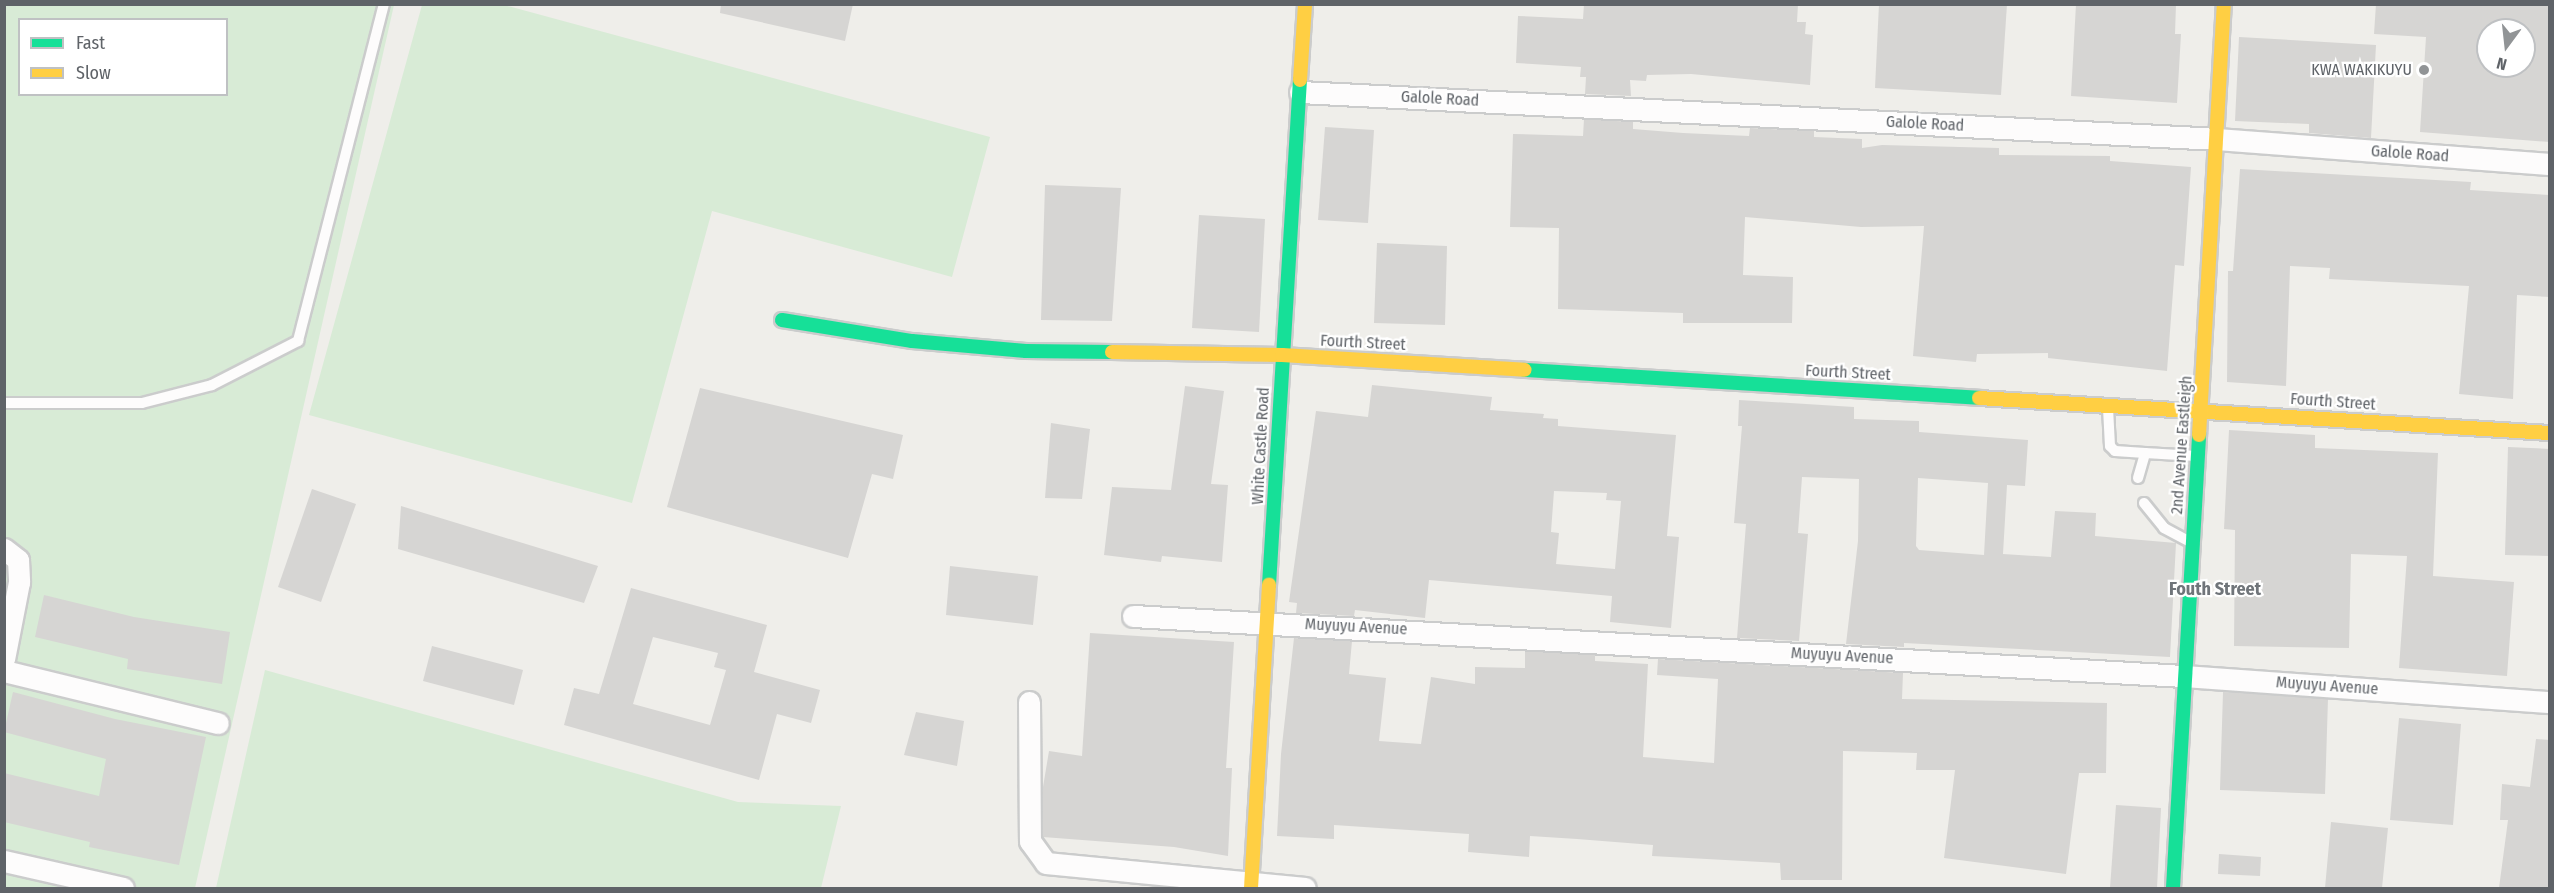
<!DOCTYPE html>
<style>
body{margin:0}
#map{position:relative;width:2554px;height:893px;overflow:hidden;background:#efeeea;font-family:"Fira Sans Condensed",sans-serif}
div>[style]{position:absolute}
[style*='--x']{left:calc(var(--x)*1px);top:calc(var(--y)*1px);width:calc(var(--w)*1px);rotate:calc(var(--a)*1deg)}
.green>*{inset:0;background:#d8ebd6}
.building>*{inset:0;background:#d6d5d3}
.roads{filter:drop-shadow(2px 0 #cbcccc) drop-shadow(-2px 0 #cbcccc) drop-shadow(0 2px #cbcccc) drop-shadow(0 -2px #cbcccc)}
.lane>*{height:10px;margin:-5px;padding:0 5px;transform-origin:5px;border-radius:5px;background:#fdfcfc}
.street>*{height:21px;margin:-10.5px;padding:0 10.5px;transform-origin:10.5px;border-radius:10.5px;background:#fdfcfc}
.fast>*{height:14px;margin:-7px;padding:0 7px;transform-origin:7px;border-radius:7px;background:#16e098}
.slow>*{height:14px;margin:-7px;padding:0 7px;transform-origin:7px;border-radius:7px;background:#ffcf43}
.dots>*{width:16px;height:16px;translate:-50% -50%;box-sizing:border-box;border:3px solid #fff;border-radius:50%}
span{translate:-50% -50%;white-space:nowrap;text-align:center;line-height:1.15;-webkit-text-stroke:4.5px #fff;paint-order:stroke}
.poi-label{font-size:16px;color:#5f6368}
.right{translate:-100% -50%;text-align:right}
.street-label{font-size:16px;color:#5f6368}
.neighbourhood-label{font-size:18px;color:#70757a;font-weight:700}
.frame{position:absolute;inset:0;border:6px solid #5f6368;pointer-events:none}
.legend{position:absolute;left:18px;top:18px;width:210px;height:78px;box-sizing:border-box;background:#fff;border:2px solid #bfc1c3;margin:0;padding:8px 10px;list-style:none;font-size:18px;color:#5f6368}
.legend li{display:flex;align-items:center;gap:12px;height:30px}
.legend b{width:30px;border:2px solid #bfc1c3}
.north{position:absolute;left:2476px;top:18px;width:60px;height:60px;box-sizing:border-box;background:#fff;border:2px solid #bfc1c3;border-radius:50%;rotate:195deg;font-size:16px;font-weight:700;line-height:24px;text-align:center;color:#5f6368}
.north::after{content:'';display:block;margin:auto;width:21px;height:27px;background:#919496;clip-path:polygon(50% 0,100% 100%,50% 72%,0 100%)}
</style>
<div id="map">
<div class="green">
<div style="clip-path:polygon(evenodd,5px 5px,394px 5px,195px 888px,5px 888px,5px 5px,20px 20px,226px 20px,226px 94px,20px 94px,20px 20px)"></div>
<div style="clip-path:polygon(422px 5px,504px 5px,990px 137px,952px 277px,712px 211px,632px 503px,309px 415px)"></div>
<div style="clip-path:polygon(265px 670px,738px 802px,841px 806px,821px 888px,216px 888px)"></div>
</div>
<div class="building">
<div style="clip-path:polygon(721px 4px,853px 4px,845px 41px,720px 13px)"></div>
<div style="clip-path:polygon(1584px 4px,1798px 4px,1797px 22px,1806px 22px,1805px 34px,1813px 35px,1810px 85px,1691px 74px,1647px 75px,1646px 81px,1630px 80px,1631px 96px,1585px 94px,1586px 77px,1580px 77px,1581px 67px,1516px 63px,1518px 16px,1583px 19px)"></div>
<div style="clip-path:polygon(1879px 4px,2007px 4px,2001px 95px,1875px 88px)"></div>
<div style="clip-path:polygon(2076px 4px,2176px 4px,2175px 34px,2181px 34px,2177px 103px,2071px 96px)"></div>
<div style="clip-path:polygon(evenodd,2376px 4px,2550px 4px,2550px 142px,2420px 132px,2426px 37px,2374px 34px,2376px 4px,2488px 30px,2524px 30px,2524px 66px,2488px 66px,2488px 30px)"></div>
<div style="clip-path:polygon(2239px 37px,2376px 45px,2371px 138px,2309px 133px,2309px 124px,2235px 121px)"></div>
<div style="clip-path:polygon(1584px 119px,1633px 122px,1633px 129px,1683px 133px,1749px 136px,1750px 128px,1814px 131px,1814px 137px,1862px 139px,1862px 148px,1882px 145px,1999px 148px,1999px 155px,2110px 156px,2110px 161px,2191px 167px,2184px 266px,2175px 265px,2167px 371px,2048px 358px,2048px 353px,1977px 354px,1976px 362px,1913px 356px,1924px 226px,1861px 227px,1745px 217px,1743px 275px,1793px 277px,1792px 323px,1683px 323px,1683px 313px,1558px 309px,1559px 228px,1510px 227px,1513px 134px,1583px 136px)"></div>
<div style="clip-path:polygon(1325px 127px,1374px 130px,1368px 223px,1318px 220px)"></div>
<div style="clip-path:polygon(2240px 169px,2471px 182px,2470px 190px,2550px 195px,2550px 297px,2517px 295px,2513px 399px,2459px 394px,2469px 286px,2329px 279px,2330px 268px,2290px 266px,2286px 386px,2227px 382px,2228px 271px,2233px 271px)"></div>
<div style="clip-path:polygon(1045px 185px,1121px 188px,1112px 321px,1041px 320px)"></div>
<div style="clip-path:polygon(1199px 215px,1265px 219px,1259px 332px,1192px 328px)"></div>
<div style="clip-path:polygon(1377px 243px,1447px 246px,1445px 325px,1374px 323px)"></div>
<div style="clip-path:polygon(evenodd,1372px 385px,1492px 397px,1490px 410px,1544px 414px,1543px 418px,1558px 419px,1558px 426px,1676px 435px,1667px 536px,1679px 537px,1671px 628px,1610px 622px,1612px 596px,1429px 580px,1425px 618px,1355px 610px,1354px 616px,1296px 613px,1297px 603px,1289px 602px,1316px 411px,1368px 417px,1372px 385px,1554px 491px,1607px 493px,1606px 500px,1621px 501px,1615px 569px,1556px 564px,1559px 533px,1551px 532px,1554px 491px)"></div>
<div style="clip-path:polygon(1185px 386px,1224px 391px,1211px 484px,1228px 485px,1222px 562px,1162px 556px,1161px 562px,1104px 555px,1112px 487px,1171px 490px)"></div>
<div style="clip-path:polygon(700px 388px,903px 435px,893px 479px,872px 474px,848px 558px,667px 507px)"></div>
<div style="clip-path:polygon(evenodd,1739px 400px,1854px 407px,1854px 419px,1919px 421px,1919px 432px,2028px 440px,2025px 486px,2007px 485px,2003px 554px,2051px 557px,2055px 511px,2096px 513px,2095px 536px,2176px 543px,2170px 657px,1904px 643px,1904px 647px,1846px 644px,1858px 541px,1859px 479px,1802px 477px,1798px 533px,1808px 534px,1799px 641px,1737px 638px,1746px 524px,1734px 523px,1742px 426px,1738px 426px,1739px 400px,1918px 478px,1988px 483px,1984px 555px,1919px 550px,1916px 546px,1918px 478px)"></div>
<div style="clip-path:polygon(1051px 423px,1090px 429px,1082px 499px,1045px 498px)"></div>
<div style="clip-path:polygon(2229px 430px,2315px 435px,2315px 448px,2438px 453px,2433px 576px,2514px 582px,2507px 676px,2399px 668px,2407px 556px,2351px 554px,2349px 648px,2234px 646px,2235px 530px,2224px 529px)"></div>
<div style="clip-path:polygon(2508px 447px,2550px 449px,2550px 556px,2505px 555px)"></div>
<div style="clip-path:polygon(312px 489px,356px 504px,321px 602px,278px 587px)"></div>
<div style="clip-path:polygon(401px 506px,598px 566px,584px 603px,398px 549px)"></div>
<div style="clip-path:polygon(950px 566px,1038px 576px,1033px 625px,946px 615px)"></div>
<div style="clip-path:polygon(evenodd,631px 588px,767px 625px,754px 672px,820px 690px,811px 723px,777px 714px,759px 780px,564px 725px,574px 688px,599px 694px,631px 588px,653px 637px,718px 653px,714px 667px,726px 670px,710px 725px,633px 704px,653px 637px)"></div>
<div style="clip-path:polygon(44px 595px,134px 617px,230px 632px,222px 684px,127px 669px,128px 659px,35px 637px)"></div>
<div style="clip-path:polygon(1090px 633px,1234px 642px,1226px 768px,1232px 768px,1228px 856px,1174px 847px,1043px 837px,1042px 793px,1049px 751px,1082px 756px)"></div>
<div style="clip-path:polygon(1294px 638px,1352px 641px,1349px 674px,1386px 678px,1379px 741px,1421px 744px,1431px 677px,1475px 684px,1475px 667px,1525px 668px,1525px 651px,1595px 655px,1595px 661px,1648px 664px,1643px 757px,1714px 763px,1718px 679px,1657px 675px,1658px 659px,1903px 673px,1902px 699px,2107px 703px,2106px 773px,2079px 773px,2066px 874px,1944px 858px,1955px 770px,1916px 770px,1917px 753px,1843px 751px,1842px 880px,1781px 880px,1780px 863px,1652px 856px,1653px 845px,1577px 839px,1530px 836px,1529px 857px,1468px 852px,1469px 834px,1334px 825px,1334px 839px,1277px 836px,1281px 754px)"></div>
<div style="clip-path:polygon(432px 646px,523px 670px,514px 705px,423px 681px)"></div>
<div style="clip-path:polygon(13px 692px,115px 719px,206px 737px,179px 865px,89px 847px,90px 842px,4px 822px,4px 773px,99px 796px,106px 759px,4px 732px)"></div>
<div style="clip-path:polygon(2223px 692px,2328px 699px,2325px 794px,2220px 790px)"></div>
<div style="clip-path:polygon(916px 712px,964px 721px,957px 766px,904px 755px)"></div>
<div style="clip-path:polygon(2399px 718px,2461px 724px,2453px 825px,2390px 820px)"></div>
<div style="clip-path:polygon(2536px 739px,2550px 740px,2550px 888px,2499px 888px,2508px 820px,2500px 820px,2502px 784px,2530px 787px)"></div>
<div style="clip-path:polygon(2116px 805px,2161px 808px,2157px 888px,2110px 888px)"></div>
<div style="clip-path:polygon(2331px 822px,2388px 828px,2382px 888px,2325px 888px)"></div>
<div style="clip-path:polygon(2219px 854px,2261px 857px,2260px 876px,2218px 874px)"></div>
</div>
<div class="roads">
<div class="lane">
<div style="--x:4;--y:403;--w:138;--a:0"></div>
<div style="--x:142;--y:403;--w:72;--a:-14.4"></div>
<div style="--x:212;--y:385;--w:97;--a:-27.1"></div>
<div style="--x:298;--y:341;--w:348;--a:-75.7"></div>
<div style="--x:2108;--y:408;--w:38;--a:87"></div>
<div style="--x:2110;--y:446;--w:7;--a:45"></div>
<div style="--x:2115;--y:451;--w:30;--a:4"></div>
<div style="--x:2138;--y:478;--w:26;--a:-74"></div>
<div style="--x:2145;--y:453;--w:51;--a:3.4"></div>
<div style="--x:2144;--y:503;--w:32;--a:51"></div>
<div style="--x:2164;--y:528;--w:30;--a:28"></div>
</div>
<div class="street">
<div style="--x:1300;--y:92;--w:918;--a:2.93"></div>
<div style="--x:2217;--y:139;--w:334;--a:4.3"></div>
<div style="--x:4;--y:549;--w:18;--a:38"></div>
<div style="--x:18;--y:560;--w:22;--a:87"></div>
<div style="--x:19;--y:582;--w:78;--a:101"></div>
<div style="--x:1133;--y:616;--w:1053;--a:3.27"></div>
<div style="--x:2184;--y:676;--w:367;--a:4.1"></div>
<div style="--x:4;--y:671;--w:220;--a:13.7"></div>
<div style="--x:1029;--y:702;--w:139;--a:89.6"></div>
<div style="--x:1030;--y:841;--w:27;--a:54"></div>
<div style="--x:1046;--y:863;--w:260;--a:5.5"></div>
<div style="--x:4;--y:861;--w:122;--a:12.8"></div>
</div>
<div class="fast">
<div style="--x:782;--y:320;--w:132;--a:9.2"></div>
<div style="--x:912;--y:341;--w:114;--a:5"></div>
<div style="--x:1026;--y:351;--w:86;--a:0.7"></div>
<div style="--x:1525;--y:370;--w:455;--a:3.5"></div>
<div style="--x:1269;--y:585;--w:506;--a:-86.49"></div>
<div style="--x:2173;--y:888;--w:454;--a:-86.7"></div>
</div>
<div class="slow">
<div style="--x:1300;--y:80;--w:76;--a:-86.2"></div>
<div style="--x:1112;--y:352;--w:170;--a:1"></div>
<div style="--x:1282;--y:355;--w:243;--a:3.5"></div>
<div style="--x:1979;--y:398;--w:572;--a:3.51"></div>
<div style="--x:2199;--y:435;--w:432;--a:-86.7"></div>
<div style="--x:1251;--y:888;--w:304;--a:-86.6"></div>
</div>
</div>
<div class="dots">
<div style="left:2424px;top:70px;background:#919496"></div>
</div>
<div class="poi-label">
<span class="right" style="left:2412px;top:70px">KWA WAKIKUYU</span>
</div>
<div class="street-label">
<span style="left:1440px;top:99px;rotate:3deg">Galole Road</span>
<span style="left:1925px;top:124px;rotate:3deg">Galole Road</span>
<span style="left:2410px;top:154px;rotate:4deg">Galole Road</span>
<span style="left:1363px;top:343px;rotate:3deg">Fourth Street</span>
<span style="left:1848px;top:373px;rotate:3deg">Fourth Street</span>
<span style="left:2333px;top:402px;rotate:4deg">Fourth Street</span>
<span style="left:2182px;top:445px;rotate:-86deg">2nd Avenue Eastleigh</span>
<span style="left:1261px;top:446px;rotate:-87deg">White Castle Road</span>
<span style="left:1356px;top:627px;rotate:3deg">Muyuyu Avenue</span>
<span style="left:1842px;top:656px;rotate:3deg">Muyuyu Avenue</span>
<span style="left:2327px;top:686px;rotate:4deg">Muyuyu Avenue</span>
</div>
<div class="neighbourhood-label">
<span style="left:2215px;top:589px">Fouth Street</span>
</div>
<div class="frame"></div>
<ul class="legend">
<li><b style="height:8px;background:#16e098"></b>Fast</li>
<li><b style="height:8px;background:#ffcf43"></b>Slow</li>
</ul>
<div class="north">N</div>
</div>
